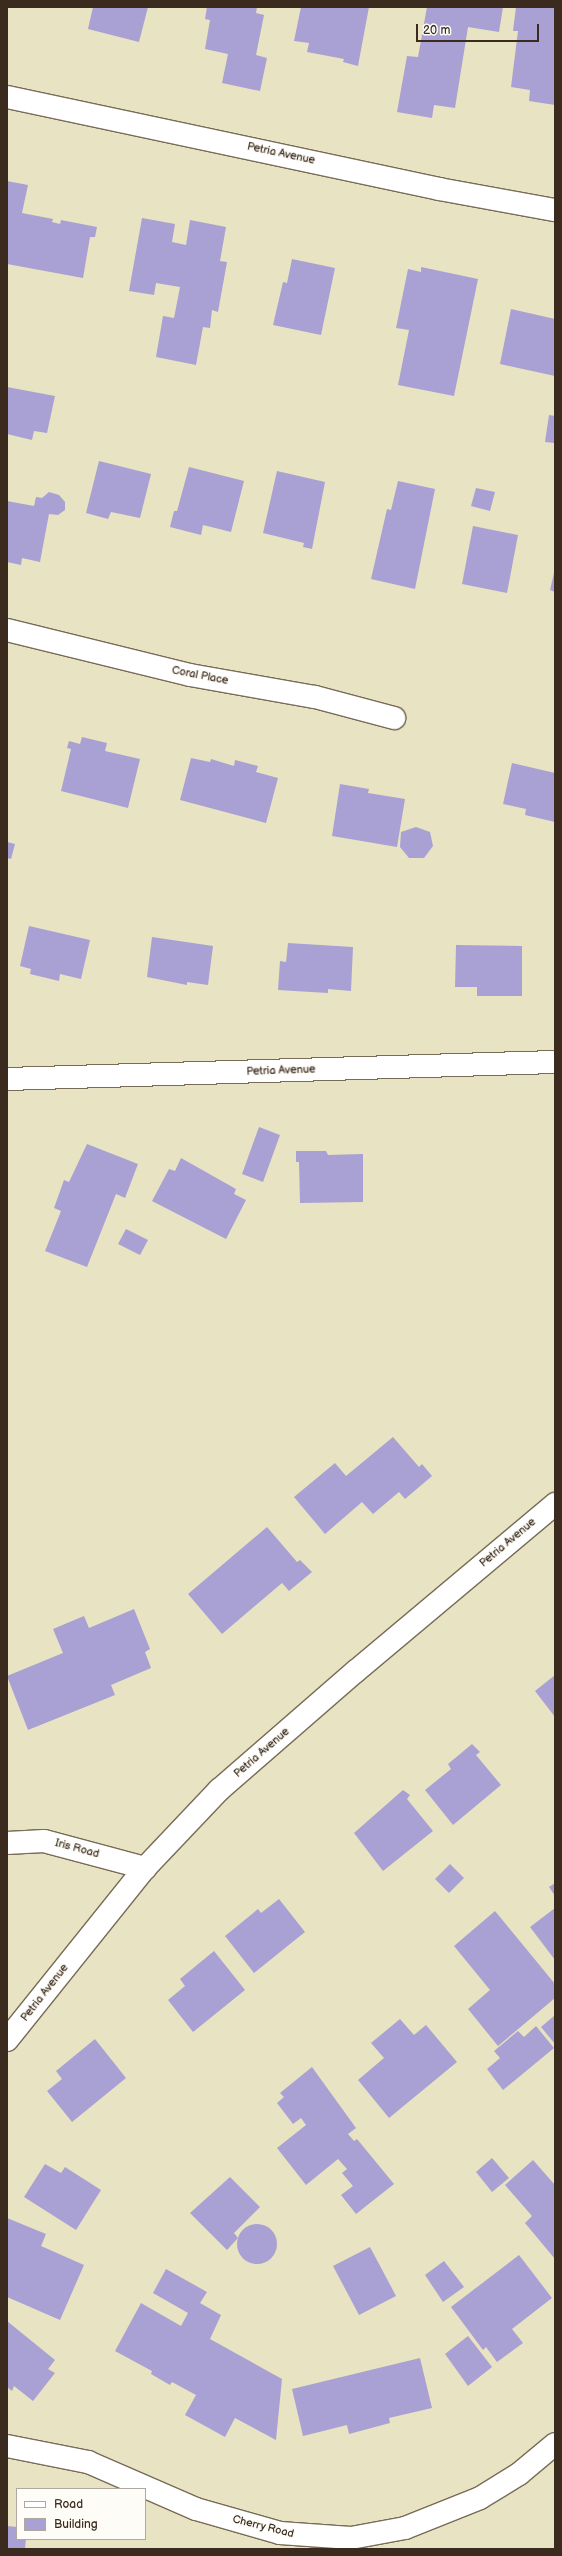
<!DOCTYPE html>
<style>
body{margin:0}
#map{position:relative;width:562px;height:2556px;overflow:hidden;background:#e8e3c2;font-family:"Balsamiq Sans",sans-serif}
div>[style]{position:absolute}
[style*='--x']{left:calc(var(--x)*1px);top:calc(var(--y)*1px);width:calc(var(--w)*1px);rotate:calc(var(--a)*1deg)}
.building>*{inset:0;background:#a9a1d3}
.round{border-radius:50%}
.roads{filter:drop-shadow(1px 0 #786b57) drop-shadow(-1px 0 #786b57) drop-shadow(0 1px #786b57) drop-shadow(0 -1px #786b57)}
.minor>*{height:22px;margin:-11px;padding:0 11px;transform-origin:11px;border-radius:11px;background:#fff}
span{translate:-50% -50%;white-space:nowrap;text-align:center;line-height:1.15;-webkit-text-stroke:3px #fdfcf7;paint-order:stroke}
.street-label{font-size:11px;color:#3b2a1e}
.frame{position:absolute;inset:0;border:8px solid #3b2a1e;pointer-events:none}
.legend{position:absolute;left:16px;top:2488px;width:130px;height:52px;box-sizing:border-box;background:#fdfcf7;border:1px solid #afa8a0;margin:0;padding:5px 7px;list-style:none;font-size:12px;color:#3b2a1e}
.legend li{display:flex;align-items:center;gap:8px;height:20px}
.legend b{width:20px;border:1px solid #afa8a0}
.scale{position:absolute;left:416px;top:24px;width:123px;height:18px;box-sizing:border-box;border:2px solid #3b2a1e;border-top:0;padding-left:5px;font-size:12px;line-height:14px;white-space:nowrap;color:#3b2a1e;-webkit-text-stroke:3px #fdfcf7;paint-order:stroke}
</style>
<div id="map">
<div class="building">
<div style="clip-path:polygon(93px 7px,148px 7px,139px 42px,88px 29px)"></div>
<div style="clip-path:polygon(207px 7px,257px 7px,256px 13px,264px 15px,256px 55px,267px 58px,260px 91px,222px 83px,228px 54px,205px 49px,210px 20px,205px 19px)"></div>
<div style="clip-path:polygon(301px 7px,369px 7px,358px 66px,343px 62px,344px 59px,307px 52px,309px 43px,294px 41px)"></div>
<div style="clip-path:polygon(427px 7px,503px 7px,499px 32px,468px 27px,455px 108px,434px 105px,432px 118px,397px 112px,407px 56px,418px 57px)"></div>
<div style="clip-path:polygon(516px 7px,555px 7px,555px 105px,529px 101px,530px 90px,511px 87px,518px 31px,513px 31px)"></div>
<div style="clip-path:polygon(7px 181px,28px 185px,22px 213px,53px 219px,52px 222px,60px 224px,61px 220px,97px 227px,95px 237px,90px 237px,83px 278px,7px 264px)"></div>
<div style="clip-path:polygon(142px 218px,175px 224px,172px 242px,186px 245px,190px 220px,226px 227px,220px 261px,227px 262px,218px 312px,212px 310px,210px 328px,203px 327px,196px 365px,156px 357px,163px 316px,174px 318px,180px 287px,156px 283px,154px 295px,129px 291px)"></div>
<div style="clip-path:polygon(292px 259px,335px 268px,321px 335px,273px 325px,283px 282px,287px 283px)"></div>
<div style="clip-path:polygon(421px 267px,478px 279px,454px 396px,398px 385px,409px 330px,396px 328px,408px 269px,421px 272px)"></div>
<div style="clip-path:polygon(511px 309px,555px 319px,555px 376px,500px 364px)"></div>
<div style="clip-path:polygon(7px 387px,55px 396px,47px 433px,34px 431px,32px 440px,7px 434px)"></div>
<div style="clip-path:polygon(549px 415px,555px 416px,555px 443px,545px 442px)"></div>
<div style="clip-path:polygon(99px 461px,151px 474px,140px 518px,111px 512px,108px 519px,86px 513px)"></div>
<div style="clip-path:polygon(189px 467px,244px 481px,231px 532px,203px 525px,201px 535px,170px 527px,174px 511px,177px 511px)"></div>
<div style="clip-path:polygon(277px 471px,325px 482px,312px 549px,303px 547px,304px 543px,263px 533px)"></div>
<div style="clip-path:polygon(398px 481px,435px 489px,415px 589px,371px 579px,387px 509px,391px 510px)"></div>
<div style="clip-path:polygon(476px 488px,495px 492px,490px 511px,471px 506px)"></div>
<div style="clip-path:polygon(49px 492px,59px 495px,65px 502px,65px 510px,58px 515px,49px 514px,40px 562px,22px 558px,21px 565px,7px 562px,7px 501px,34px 506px,36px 497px,42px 498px)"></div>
<div style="clip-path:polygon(473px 526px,518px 535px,507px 593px,462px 584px)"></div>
<div style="clip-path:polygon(554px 573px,555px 573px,555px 592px,550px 590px)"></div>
<div style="clip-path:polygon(82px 737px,107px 743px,105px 751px,140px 759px,128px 808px,61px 791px,71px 749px,67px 748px,69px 741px,80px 744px)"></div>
<div style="clip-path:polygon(191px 758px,210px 762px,211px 759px,234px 766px,235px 760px,258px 766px,256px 772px,278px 778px,266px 823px,180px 800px)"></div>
<div style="clip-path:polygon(512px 763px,555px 773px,555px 822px,525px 815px,526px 809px,503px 804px)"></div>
<div style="clip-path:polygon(340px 784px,369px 789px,368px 793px,405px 799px,397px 847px,332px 836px)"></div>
<div style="clip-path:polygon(416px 827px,430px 832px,433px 846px,424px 858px,409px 858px,400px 847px,401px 832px)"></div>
<div style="clip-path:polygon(7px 842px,15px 844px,11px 859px,7px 858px)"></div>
<div style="clip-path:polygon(29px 926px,90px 940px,81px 979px,60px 974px,59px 981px,30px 974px,31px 969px,20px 966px)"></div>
<div style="clip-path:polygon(152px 937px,213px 946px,208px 985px,187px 982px,187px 985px,147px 977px)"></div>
<div style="clip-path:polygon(288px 943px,353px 947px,351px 991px,328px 989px,328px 993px,278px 990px,280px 961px,286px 962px)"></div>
<div style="clip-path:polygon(456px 945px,522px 946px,522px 996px,477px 996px,477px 987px,455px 987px)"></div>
<div style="clip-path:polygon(259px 1127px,280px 1135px,263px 1182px,242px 1174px)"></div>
<div style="clip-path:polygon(87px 1144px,138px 1164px,125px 1198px,116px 1194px,87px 1267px,45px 1251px,61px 1211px,54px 1208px,64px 1180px,69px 1182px)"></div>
<div style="clip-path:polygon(296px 1151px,326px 1151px,328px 1155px,363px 1154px,363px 1202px,300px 1203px,299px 1162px,296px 1162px)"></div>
<div style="clip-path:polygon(181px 1158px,236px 1189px,234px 1194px,246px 1200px,226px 1239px,152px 1201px,169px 1169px,175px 1171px)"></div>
<div style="clip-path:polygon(126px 1229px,148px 1240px,140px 1255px,118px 1244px)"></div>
<div style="clip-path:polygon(393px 1437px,419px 1467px,422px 1464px,432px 1476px,405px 1499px,399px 1492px,373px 1514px,362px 1502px,325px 1534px,294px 1497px,335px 1463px,346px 1476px)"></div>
<div style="clip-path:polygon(267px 1527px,297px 1562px,300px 1560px,312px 1572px,289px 1591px,282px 1583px,222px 1634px,188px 1594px)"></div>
<div style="clip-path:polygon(134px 1609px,150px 1649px,145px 1652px,151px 1668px,111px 1685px,115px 1695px,28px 1730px,7px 1676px,63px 1653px,53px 1629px,84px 1616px,89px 1628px)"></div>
<div style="clip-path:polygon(555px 1675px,555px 1717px,535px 1691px)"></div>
<div style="clip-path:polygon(472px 1744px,480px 1752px,476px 1755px,501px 1785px,453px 1825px,425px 1790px,451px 1769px,448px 1764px)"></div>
<div style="clip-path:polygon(403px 1790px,410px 1795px,407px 1799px,433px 1831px,383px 1871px,354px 1833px)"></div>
<div style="clip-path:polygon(450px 1864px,464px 1878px,449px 1893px,435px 1879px)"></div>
<div style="clip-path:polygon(555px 1883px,555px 1896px,549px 1887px)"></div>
<div style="clip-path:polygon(279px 1899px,305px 1932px,254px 1973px,225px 1936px,258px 1909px,261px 1913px)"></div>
<div style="clip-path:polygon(555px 1908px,555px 1960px,530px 1927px)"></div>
<div style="clip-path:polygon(495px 1911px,555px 1984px,555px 1998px,498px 2046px,468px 2009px,490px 1990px,454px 1946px)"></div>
<div style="clip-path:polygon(214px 1951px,245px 1990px,193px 2032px,168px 2000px,185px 1986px,180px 1979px)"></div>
<div style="clip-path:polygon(555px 2015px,555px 2044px,541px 2027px)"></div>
<div style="clip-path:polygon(400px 2019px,414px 2035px,426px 2025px,457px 2062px,389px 2118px,358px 2080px,384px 2058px,371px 2043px)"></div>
<div style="clip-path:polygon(536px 2026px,554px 2048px,503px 2090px,487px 2069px,500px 2058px,494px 2051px,518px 2031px,524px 2037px)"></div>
<div style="clip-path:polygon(95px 2039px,126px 2078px,72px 2122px,47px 2091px,62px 2079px,56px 2071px)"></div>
<div style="clip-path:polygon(312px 2067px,356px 2128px,348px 2134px,354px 2141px,357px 2139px,394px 2184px,356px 2214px,341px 2195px,353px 2186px,342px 2173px,347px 2169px,338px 2159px,306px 2185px,277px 2148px,306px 2125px,301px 2118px,293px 2124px,277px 2103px,284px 2097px,280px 2093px)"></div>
<div style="clip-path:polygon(492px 2158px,509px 2178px,492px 2192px,476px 2172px)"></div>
<div style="clip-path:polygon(533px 2160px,555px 2185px,555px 2259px,525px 2223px,532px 2216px,505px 2185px)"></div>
<div style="clip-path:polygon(45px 2164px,61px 2173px,65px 2167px,101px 2190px,76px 2230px,24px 2197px)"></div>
<div style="clip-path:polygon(230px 2177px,260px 2207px,234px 2233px,238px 2238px,227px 2250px,190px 2213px)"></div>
<div style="clip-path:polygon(7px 2218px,46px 2234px,41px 2246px,84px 2265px,60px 2320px,7px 2297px)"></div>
<div class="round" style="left:237px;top:2224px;width:40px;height:40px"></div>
<div style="clip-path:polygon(370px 2247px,396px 2296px,359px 2315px,333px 2266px)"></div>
<div style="clip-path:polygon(519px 2255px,552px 2298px,512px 2329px,523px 2343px,497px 2362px,486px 2347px,483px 2350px,451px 2307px)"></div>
<div style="clip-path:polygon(444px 2261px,464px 2287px,443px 2302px,425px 2275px)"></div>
<div style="clip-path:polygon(166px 2269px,207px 2292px,200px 2303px,221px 2315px,210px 2339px,282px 2379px,276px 2440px,235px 2418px,225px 2437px,185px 2415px,196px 2395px,172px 2382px,170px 2385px,151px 2374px,152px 2371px,115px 2351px,141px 2303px,181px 2326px,188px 2313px,153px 2293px)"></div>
<div style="clip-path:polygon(7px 2321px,55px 2360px,48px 2369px,55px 2373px,33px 2401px,14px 2386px,12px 2391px,7px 2387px)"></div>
<div style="clip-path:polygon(468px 2336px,492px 2367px,468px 2386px,445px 2354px)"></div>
<div style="clip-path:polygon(420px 2358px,432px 2408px,389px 2418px,390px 2423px,349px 2434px,347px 2425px,303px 2436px,292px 2389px)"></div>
<div style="clip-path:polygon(7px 2526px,17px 2527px,17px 2539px,26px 2539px,25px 2549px,7px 2549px)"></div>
</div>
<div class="roads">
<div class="minor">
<div style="--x:7;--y:97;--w:442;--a:12"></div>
<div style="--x:439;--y:189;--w:118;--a:10.3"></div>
<div style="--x:7;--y:630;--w:188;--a:13.8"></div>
<div style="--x:190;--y:675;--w:127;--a:10"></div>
<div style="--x:315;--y:697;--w:82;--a:14.9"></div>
<div style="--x:7;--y:1079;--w:548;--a:-1.78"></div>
<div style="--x:7;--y:1843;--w:37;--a:-3"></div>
<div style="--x:44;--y:1841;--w:105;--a:15"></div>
<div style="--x:7;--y:2040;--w:221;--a:-51.3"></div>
<div style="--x:145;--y:1868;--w:108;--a:-46.5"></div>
<div style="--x:219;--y:1790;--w:181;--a:-41"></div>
<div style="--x:356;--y:1671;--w:260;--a:-40"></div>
<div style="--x:7;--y:2446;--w:83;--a:11.2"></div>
<div style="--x:88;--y:2462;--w:118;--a:23.5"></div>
<div style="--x:196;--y:2509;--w:87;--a:15.9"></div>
<div style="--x:280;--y:2533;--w:71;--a:4"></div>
<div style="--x:351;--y:2538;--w:55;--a:-10.5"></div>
<div style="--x:405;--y:2528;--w:81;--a:-21.8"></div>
<div style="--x:480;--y:2498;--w:46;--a:-31.6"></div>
<div style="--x:519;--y:2474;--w:47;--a:-39.8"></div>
</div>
</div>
<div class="street-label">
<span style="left:281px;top:154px;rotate:12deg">Petria Avenue</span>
<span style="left:200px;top:676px;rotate:11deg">Coral Place</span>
<span style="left:281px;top:1071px;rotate:-2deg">Petria Avenue</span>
<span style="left:508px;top:1543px;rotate:-40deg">Petria Avenue</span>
<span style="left:262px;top:1753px;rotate:-41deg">Petria Avenue</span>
<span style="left:77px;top:1849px;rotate:15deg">Iris Road</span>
<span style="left:45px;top:1993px;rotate:-52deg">Petria Avenue</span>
<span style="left:263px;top:2527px;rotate:14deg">Cherry Road</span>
</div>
<div class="frame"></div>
<ul class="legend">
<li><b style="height:5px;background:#fff"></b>Road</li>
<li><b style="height:11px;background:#a9a1d3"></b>Building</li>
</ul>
<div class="scale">20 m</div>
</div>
